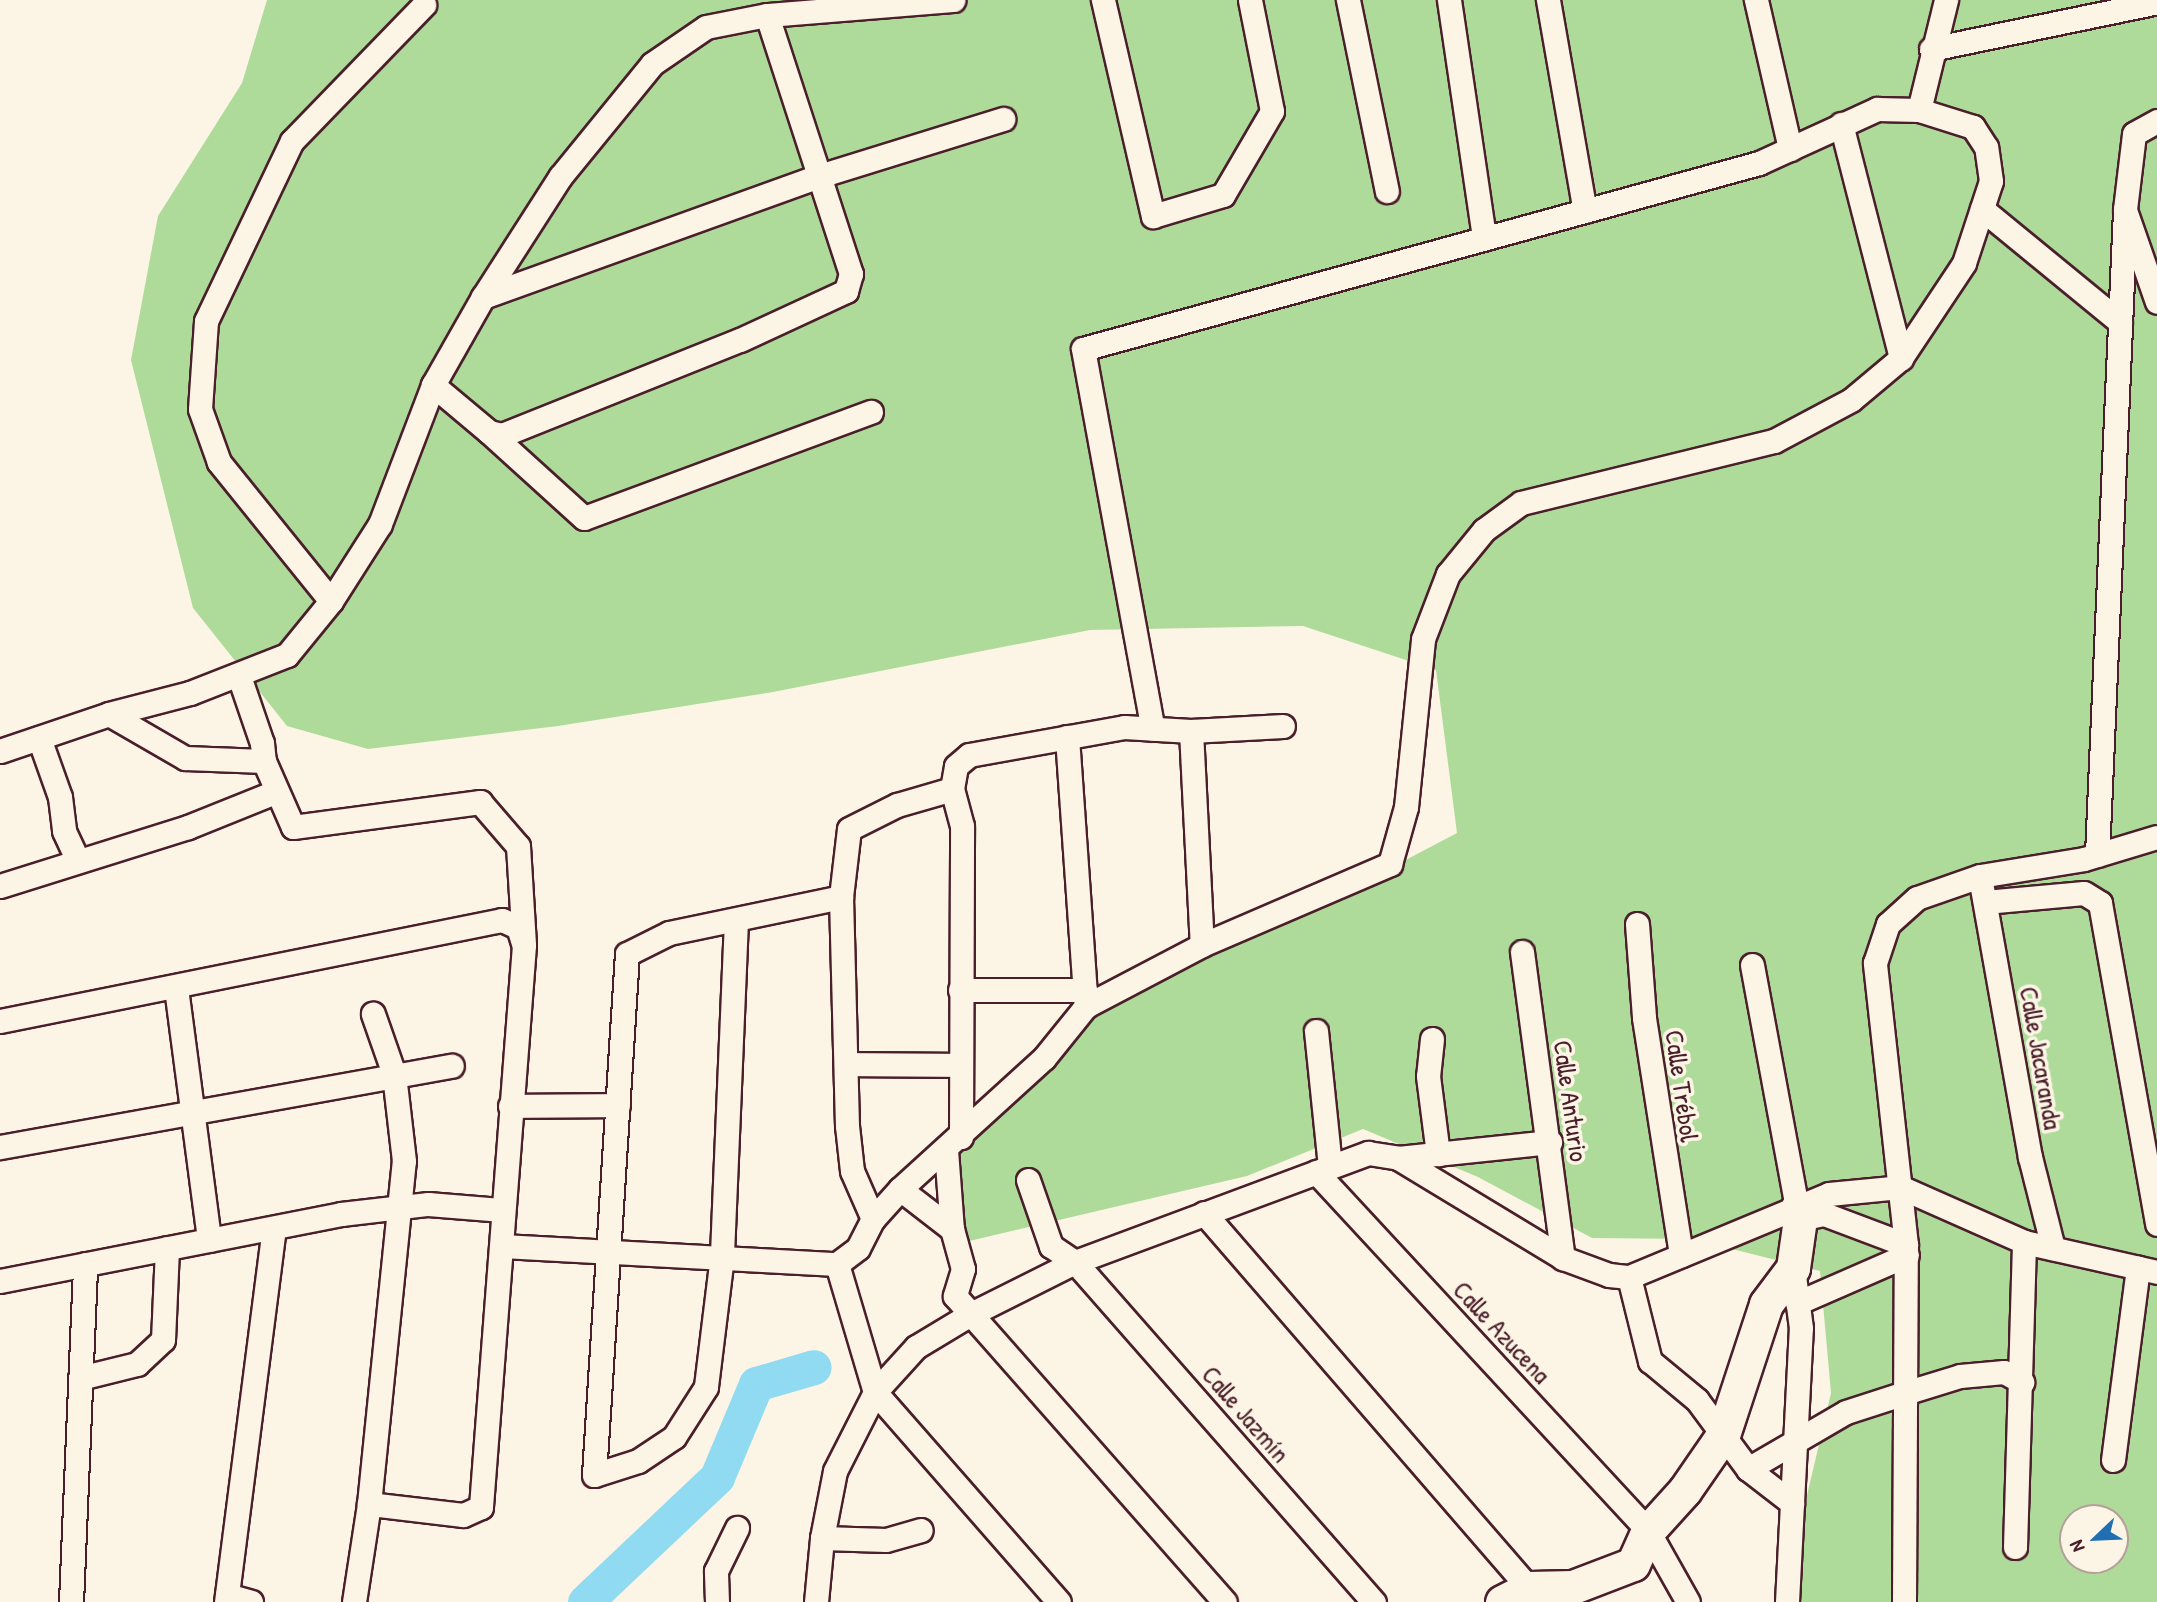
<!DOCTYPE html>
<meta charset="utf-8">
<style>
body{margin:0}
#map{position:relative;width:2157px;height:1602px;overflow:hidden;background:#fcf5e5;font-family:"Patrick Hand",sans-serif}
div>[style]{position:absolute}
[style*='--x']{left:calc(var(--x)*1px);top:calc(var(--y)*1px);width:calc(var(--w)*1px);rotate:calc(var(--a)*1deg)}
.green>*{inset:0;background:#aedb9a}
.river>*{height:35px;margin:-17.5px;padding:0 17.5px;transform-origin:17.5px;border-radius:17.5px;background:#91dbf2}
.roads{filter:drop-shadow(2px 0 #4a1f2b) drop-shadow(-2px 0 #4a1f2b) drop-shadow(0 2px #4a1f2b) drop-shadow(0 -2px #4a1f2b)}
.street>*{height:23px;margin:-11.5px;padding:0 11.5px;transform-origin:11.5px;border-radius:11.5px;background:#fcf5e5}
.secondary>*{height:33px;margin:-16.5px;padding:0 16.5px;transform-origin:16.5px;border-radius:16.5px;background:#fcf5e5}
span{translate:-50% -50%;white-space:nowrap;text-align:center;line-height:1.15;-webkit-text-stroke:7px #fcf5e5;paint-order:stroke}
.street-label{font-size:26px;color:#4a1f2b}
.north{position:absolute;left:2059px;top:1504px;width:70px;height:70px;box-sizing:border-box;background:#fcf5e5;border:2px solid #b59f9b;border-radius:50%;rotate:247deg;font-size:19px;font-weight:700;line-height:28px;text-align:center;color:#4a1f2b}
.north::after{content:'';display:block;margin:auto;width:24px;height:32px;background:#1f6fb2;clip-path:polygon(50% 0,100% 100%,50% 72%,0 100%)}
</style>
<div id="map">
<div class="green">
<div style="clip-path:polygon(evenodd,267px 0,2157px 0,2157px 1602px,1782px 1602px,1831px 1393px,1820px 1271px,1692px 1239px,1592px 1238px,1478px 1177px,1363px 1129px,1247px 1176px,965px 1242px,951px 1132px,1092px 1004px,1303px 914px,1457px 833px,1436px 670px,1303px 626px,1090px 630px,773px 692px,558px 726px,368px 749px,287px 726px,193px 608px,131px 360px,158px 216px,242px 83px,267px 0,2073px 1518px,2115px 1518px,2115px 1560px,2073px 1560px,2073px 1518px)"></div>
</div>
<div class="river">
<div style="--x:585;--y:1602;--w:182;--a:-43.4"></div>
<div style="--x:717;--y:1477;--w:101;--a:-67.2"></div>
<div style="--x:756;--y:1384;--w:60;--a:-16.3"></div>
</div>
<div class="roads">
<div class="street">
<div style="--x:1103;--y:0;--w:222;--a:77"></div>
<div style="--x:1153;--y:216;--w:73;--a:-16.7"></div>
<div style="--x:1223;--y:195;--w:97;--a:-59.7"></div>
<div style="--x:1272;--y:111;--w:113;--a:-101.2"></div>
<div style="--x:1348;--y:0;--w:195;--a:78.5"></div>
<div style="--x:1449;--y:0;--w:241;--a:81.6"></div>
<div style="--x:1548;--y:0;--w:214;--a:80.1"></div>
<div style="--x:1756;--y:0;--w:153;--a:77.1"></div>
<div style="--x:1931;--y:49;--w:231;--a:-11.7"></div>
<div style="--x:1919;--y:110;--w:113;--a:-76.2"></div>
<div style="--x:2157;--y:121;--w:26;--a:151"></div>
<div style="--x:2134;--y:134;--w:77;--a:96.8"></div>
<div style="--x:2125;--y:210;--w:97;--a:70.8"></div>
<div style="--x:1841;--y:124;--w:242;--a:75.6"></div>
<div style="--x:1982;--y:209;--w:178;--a:39.3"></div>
<div style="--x:483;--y:297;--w:357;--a:-19.8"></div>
<div style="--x:819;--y:176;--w:193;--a:-17.2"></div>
<div style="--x:433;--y:385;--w:73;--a:40"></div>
<div style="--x:489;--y:432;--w:13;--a:13"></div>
<div style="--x:502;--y:435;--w:256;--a:-21.8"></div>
<div style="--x:740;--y:340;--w:117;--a:-24.8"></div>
<div style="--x:846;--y:291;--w:18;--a:-74"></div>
<div style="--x:851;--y:274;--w:272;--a:-108"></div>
<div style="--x:489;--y:432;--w:128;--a:42.2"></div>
<div style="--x:584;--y:518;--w:306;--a:-20.3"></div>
<div style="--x:331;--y:601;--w:179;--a:-128.9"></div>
<div style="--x:219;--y:462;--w:56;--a:-109.7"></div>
<div style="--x:200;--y:409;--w:88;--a:-86.1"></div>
<div style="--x:206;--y:321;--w:199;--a:-64.5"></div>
<div style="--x:292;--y:141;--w:190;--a:-45.9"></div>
<div style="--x:239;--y:676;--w:71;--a:71.1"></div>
<div style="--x:262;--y:743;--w:18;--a:84"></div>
<div style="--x:109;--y:714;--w:88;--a:30.1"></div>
<div style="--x:185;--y:758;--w:79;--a:2.2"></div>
<div style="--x:264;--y:761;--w:72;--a:66.3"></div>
<div style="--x:293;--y:827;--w:189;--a:-7.6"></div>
<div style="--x:480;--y:802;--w:58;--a:49.2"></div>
<div style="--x:518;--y:846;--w:99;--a:86.5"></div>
<div style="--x:524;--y:945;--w:564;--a:94.38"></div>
<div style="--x:481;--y:1507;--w:20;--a:156"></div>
<div style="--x:463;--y:1515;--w:95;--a:-173.3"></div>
<div style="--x:1191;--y:731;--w:214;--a:87.1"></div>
<div style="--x:1067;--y:737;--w:270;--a:86"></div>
<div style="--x:39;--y:738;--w:63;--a:70.4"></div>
<div style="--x:60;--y:797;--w:34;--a:83"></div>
<div style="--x:64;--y:831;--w:33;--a:65"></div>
<div style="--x:0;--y:751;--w:115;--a:-18.7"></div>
<div style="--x:109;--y:714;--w:84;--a:-14.5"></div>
<div style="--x:190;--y:693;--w:104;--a:-21.4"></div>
<div style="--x:287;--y:655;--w:70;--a:-50.8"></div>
<div style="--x:331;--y:601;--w:91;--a:-57.5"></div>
<div style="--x:380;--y:524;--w:149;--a:-69.1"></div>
<div style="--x:433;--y:385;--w:101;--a:-60.4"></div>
<div style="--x:483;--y:297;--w:143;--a:-57.3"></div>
<div style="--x:560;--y:177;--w:146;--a:-50.8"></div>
<div style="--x:652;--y:64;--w:65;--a:-34.4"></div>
<div style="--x:706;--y:27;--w:62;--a:-11.1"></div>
<div style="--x:767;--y:15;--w:187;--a:-4.6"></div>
<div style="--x:2097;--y:855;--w:646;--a:-87.51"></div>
<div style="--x:0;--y:886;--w:197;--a:-17.4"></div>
<div style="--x:188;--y:827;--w:94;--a:-21.9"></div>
<div style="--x:1982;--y:888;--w:273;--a:79.9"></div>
<div style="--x:2030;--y:1157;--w:94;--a:75.8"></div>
<div style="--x:1985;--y:902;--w:99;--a:-5.2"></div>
<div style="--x:2084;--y:893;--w:19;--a:32"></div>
<div style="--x:2100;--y:903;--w:326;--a:79.9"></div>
<div style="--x:736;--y:920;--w:336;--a:92.4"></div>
<div style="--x:722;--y:1256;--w:132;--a:97"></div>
<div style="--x:706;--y:1387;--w:59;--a:122.6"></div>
<div style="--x:674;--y:1437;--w:43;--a:146.3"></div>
<div style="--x:638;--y:1461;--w:46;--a:162.3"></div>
<div style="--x:594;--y:1475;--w:522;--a:-86.38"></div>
<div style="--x:627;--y:954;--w:47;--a:-26.6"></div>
<div style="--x:669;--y:933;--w:176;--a:-11.8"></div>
<div style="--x:1637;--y:924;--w:94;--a:85.7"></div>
<div style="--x:1644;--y:1018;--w:240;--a:81.1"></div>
<div style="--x:1522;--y:952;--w:309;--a:82.4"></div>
<div style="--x:1752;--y:965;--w:247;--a:79.5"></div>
<div style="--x:176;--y:988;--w:254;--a:82.5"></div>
<div style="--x:960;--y:990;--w:125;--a:0"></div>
<div style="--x:0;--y:1021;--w:512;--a:-11.38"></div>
<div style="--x:502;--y:920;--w:17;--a:24"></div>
<div style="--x:518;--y:927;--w:17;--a:73"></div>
<div style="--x:1316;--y:1031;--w:136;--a:84.1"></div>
<div style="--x:1432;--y:1039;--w:37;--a:96"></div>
<div style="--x:1428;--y:1076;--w:79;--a:82.7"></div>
<div style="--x:847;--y:1064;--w:113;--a:0.5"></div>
<div style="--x:510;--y:1106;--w:108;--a:-0.5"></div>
<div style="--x:961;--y:1137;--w:311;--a:-89.8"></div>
<div style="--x:962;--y:826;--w:38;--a:-105"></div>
<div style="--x:952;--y:789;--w:23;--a:-80"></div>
<div style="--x:956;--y:766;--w:17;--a:-40"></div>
<div style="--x:969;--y:755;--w:158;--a:-10.2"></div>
<div style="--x:1124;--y:727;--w:67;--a:3.4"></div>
<div style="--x:1191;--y:731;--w:92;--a:-3.1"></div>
<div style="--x:0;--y:1147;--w:459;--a:-10.2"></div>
<div style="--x:946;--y:1150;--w:79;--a:85.7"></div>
<div style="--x:952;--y:1229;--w:41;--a:74.6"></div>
<div style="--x:963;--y:1269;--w:28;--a:107"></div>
<div style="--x:955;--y:1296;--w:408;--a:48.6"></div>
<div style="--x:1398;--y:1158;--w:153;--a:-6"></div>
<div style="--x:1316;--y:1172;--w:489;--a:47.2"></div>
<div style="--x:1648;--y:1531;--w:81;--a:60.6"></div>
<div style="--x:1028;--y:1180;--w:70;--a:70.8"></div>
<div style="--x:1051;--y:1246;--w:29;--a:34"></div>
<div style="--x:1075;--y:1262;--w:453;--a:48.7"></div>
<div style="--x:900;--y:1189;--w:66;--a:37.6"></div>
<div style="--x:1204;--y:1213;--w:496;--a:49.1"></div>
<div style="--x:873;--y:1219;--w:52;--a:-113.6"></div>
<div style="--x:852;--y:1171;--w:45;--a:-96.3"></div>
<div style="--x:847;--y:1126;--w:229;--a:-91.5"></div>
<div style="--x:841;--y:897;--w:68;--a:-83.3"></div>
<div style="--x:849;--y:829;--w:54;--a:-26.6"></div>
<div style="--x:897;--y:805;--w:57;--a:-16.2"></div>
<div style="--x:1800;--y:1219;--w:25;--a:-12"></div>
<div style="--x:1824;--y:1214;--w:88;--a:20.7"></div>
<div style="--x:502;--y:1246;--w:335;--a:3.1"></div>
<div style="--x:837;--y:1264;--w:26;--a:-37"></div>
<div style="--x:858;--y:1248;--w:33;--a:-63"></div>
<div style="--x:873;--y:1219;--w:40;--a:-48"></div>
<div style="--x:900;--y:1189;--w:195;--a:-42.3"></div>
<div style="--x:1044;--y:1058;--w:67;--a:-51.1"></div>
<div style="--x:1086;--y:1006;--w:131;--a:-27.7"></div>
<div style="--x:1202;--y:945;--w:205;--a:-23.3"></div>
<div style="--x:1390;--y:864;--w:59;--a:-74.3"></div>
<div style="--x:1406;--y:807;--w:169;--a:-84.2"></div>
<div style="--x:1423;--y:639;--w:70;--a:-69"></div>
<div style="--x:1448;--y:574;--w:57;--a:-50.7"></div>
<div style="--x:1484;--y:530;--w:46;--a:-36.1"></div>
<div style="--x:1521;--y:503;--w:260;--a:-13.8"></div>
<div style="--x:1774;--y:441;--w:87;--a:-28"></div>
<div style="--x:1851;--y:400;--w:65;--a:-40"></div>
<div style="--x:1901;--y:358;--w:114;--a:-56.4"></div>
<div style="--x:1964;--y:263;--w:86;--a:-71.8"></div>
<div style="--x:1991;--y:181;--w:34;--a:-98"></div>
<div style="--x:1986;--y:147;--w:24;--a:-123"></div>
<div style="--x:1973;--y:127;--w:57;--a:-162.5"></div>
<div style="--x:1919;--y:110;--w:42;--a:-178.6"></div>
<div style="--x:1877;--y:109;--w:130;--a:155.4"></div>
<div style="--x:1759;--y:163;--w:701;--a:164.62"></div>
<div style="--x:1083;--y:349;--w:386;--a:79.6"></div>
<div style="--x:837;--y:1264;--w:134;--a:73.5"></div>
<div style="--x:875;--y:1392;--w:279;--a:48.8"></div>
<div style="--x:1629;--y:1277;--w:87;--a:76"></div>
<div style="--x:1650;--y:1361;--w:61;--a:39.7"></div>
<div style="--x:1697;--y:1400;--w:86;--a:53.5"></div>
<div style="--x:1748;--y:1469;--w:56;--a:37.7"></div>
<div style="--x:0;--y:1281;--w:348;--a:-11.1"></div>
<div style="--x:341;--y:1214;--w:88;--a:-6.6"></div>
<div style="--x:428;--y:1204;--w:74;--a:4.6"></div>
<div style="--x:1797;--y:1303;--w:120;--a:-23.6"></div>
<div style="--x:80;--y:1378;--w:59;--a:-13.8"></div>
<div style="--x:137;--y:1364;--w:35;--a:-43"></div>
<div style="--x:163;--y:1340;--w:92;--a:-87.5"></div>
<div style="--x:2113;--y:1460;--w:194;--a:-82.6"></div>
<div style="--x:1748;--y:1469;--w:113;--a:-30.2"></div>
<div style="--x:1846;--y:1412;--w:65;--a:-17.9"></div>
<div style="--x:1908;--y:1392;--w:54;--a:-17.1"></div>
<div style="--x:1960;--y:1376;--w:44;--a:-5.2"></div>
<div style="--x:2004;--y:1372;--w:21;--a:29"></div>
<div style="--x:822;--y:1538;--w:64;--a:1.8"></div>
<div style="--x:886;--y:1540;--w:36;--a:-16"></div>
<div style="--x:2015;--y:1547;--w:305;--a:-88.3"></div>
<div style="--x:227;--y:1595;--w:25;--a:16"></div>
<div style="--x:71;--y:1602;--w:338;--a:-87.6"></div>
<div style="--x:226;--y:1602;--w:377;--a:-82.7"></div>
<div style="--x:354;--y:1602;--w:99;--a:-81.3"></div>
<div style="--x:369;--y:1504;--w:345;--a:-84.2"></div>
<div style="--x:404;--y:1161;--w:88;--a:-96.6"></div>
<div style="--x:394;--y:1074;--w:64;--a:-109.3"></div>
<div style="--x:717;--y:1602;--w:31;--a:-92"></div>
<div style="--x:716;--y:1571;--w:48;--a:-64"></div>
<div style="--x:816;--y:1602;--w:64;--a:-84.6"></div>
<div style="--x:822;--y:1538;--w:68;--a:-79"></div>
<div style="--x:835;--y:1471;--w:89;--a:-63.1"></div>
<div style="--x:875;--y:1392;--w:61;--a:-47.7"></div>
<div style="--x:916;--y:1347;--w:62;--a:-31.1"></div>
<div style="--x:969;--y:1315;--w:119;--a:-26.6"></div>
<div style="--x:1075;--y:1262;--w:313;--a:-20.4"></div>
<div style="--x:1368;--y:1153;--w:30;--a:9"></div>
<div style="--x:1398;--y:1158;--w:193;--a:31.2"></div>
<div style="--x:1563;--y:1258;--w:49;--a:20.3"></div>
<div style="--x:1609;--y:1275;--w:20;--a:6"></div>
<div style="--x:1629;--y:1277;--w:217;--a:-22.5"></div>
<div style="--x:1829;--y:1194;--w:71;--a:-5.6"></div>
<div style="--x:1900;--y:1187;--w:136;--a:23.9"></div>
<div style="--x:2024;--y:1242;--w:136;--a:12.7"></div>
<div style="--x:1787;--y:1602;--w:274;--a:-87.1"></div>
<div style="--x:1801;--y:1328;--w:61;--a:-97.6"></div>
<div style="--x:1904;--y:1602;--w:357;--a:-89.7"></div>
<div style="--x:1906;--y:1245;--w:284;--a:-96.3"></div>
<div style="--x:1875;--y:963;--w:41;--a:-71.6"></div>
<div style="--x:1888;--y:924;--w:39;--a:-42"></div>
<div style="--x:1917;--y:898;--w:67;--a:-19.2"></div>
<div style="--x:1980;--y:876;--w:105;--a:-9.3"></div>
<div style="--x:2084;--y:859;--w:76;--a:-16.8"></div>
</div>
<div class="secondary">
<div style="--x:1502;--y:1602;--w:30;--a:-27"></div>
<div style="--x:1529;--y:1588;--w:44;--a:-1.3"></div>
<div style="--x:1573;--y:1587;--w:64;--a:-21"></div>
<div style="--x:1633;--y:1564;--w:36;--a:-66"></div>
<div style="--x:1648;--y:1531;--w:55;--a:-47.9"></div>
<div style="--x:1685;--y:1490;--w:67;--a:-55.4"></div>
<div style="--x:1723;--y:1435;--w:138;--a:-71.8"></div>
<div style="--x:1766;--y:1304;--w:45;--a:-53.1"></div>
<div style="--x:1793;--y:1268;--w:49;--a:-81.9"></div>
<div style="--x:1800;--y:1219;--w:11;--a:-105"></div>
</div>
</div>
<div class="street-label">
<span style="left:2041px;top:1058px;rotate:80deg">Calle Jacaranda</span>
<span style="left:1682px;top:1086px;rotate:82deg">Calle Trébol</span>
<span style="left:1571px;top:1101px;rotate:82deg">Calle Anturio</span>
<span style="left:1502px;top:1332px;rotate:47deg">Calle Azucena</span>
<span style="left:1246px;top:1414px;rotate:49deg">Calle Jazmín</span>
</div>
<div class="north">N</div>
</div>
